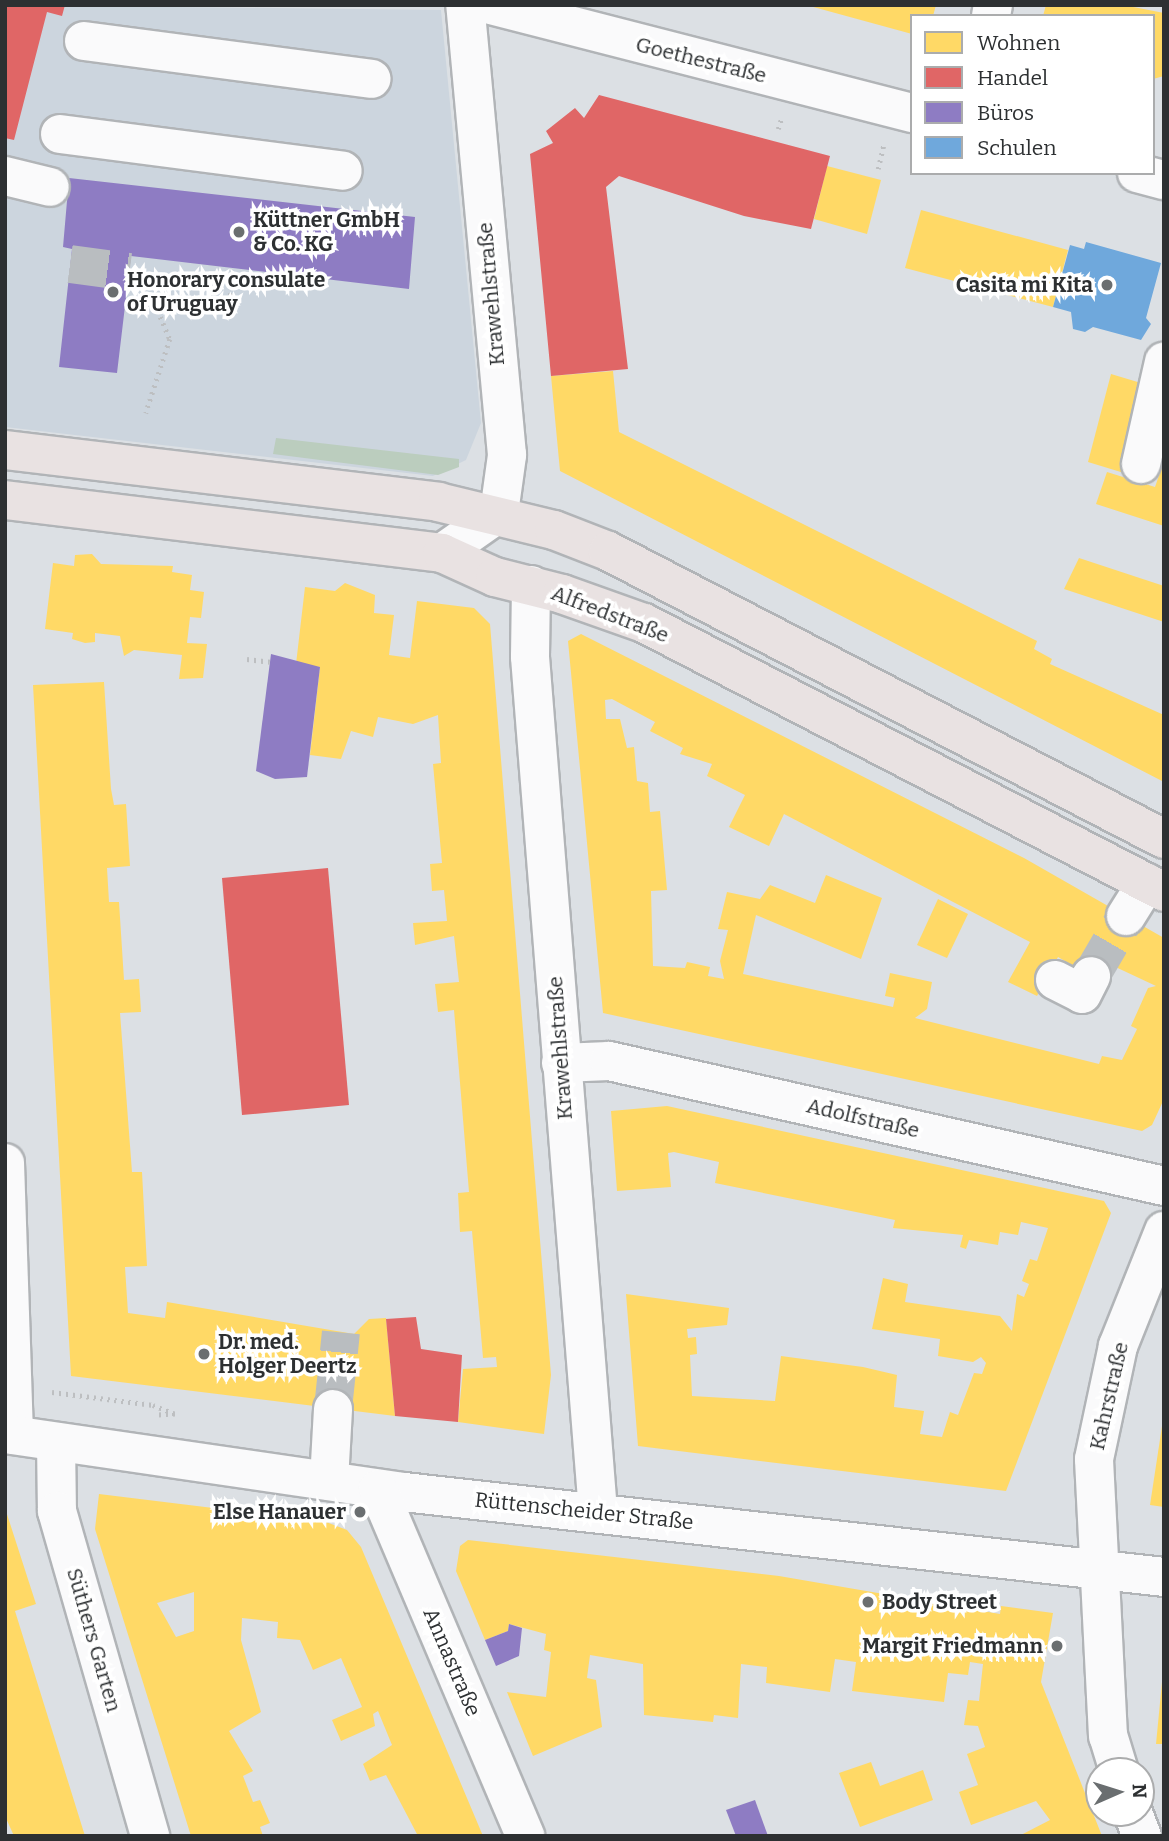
<!DOCTYPE html>
<meta charset="utf-8">
<style>
body{margin:0}
#map{position:relative;width:1169px;height:1841px;overflow:hidden;background:#dce0e4;font-family:Bitter,serif}
div>[style]{position:absolute}
[style*='--x']{left:calc(var(--x)*1px);top:calc(var(--y)*1px);width:calc(var(--w)*1px);rotate:calc(var(--a)*1deg)}
.built>*{inset:0;background:#ccd5de}
.green>*{inset:0;background:#bbcdbe}
.homes>*{inset:0;background:#ffd966}
.shops>*{inset:0;background:#e06666}
.offices>*{inset:0;background:#8e7cc3}
.schools>*{inset:0;background:#6fa8dc}
.minor-tunnel>*{height:38px;margin-top:-19px;transform-origin:0;background:repeating-linear-gradient(90deg,#b9bdc0 0 38px,transparent 0 57px)}
.path>*{height:4.5px;margin-top:-2.25px;transform-origin:0;background:repeating-linear-gradient(90deg,#bdbfc1 0 2px,transparent 0 7px)}
.roads{filter:drop-shadow(2px 0 #b1b4b7) drop-shadow(-2px 0 #b1b4b7) drop-shadow(0 2px #b1b4b7) drop-shadow(0 -2px #b1b4b7)}
.minor>*{height:38px;margin:-19px;padding:0 19px;transform-origin:19px;border-radius:19px;background:#fafafb}
.major>*{height:38px;margin:-19px;padding:0 19px;transform-origin:19px;border-radius:19px;background:#e9e2e2}
.dots>*{width:19px;height:19px;translate:-50% -50%;box-sizing:border-box;border:4px solid #fff;border-radius:50%}
span{translate:-50% -50%;white-space:nowrap;text-align:center;line-height:1.15;-webkit-text-stroke:7px #fff;paint-order:stroke}
.street-label{font-size:21px;color:#2d3032}
.poi-label{font-size:21px;color:#2d3032;font-weight:700}
.left{translate:0 -50%;text-align:left}
.right{translate:-100% -50%;text-align:right}
.frame{position:absolute;inset:0;border:7px solid #2d3032;pointer-events:none}
.legend{position:absolute;left:910px;top:14px;width:245px;height:161px;box-sizing:border-box;background:#fff;border:2px solid #abacad;margin:0;padding:9px 12px;list-style:none;font-size:21px;color:#2d3032}
.legend li{display:flex;align-items:center;gap:14px;height:35px}
.legend b{width:35px;border:2px solid #abacad}
.north{position:absolute;left:1085px;top:1757px;width:70px;height:70px;box-sizing:border-box;background:#fff;border:2px solid #abacad;border-radius:50%;rotate:87deg;font-size:19px;font-weight:700;line-height:28px;text-align:center;color:#2d3032}
.north::after{content:'';display:block;margin:auto;width:24px;height:32px;background:#6a6e70;clip-path:polygon(50% 0,100% 100%,50% 72%,0 100%)}
</style>
<div id="map">
<div class="built">
<div style="clip-path:polygon(5px 5px,441px 10px,481px 423px,466px 460px,433px 476px,5px 427px)"></div>
</div>
<div class="green">
<div style="clip-path:polygon(276px 438px,459px 459px,459px 467px,438px 475px,273px 454px)"></div>
</div>
<div class="homes">
<div style="clip-path:polygon(806px 5px,936px 5px,933px 16px,912px 16px,912px 34px)"></div>
<div style="clip-path:polygon(1046px 5px,1123px 5px,1164px 13px,1164px 76px,1153px 79px,1153px 16px,1043px 16px)"></div>
<div style="clip-path:polygon(827px 166px,881px 180px,867px 234px,814px 219px)"></div>
<div style="clip-path:polygon(921px 210px,1068px 250px,1053px 307px,905px 268px)"></div>
<div style="clip-path:polygon(613px 371px,619px 432px,1037px 641px,1034px 649px,1052px 659px,1050px 664px,1164px 715px,1164px 782px,560px 471px,551px 376px)"></div>
<div style="clip-path:polygon(1111px 374px,1151px 386px,1124px 473px,1088px 462px)"></div>
<div style="clip-path:polygon(1164px 461px,1164px 526px,1096px 504px,1107px 472px,1155px 487px)"></div>
<div style="clip-path:polygon(92px 554px,101px 564px,173px 566px,172px 572px,192px 575px,190px 590px,204px 592px,201px 618px,190px 617px,187px 643px,207px 644px,203px 678px,179px 679px,182px 655px,134px 650px,124px 656px,120px 636px,95px 633px,95px 642px,85px 643px,72px 639px,73px 633px,45px 629px,53px 563px,74px 566px,75px 555px)"></div>
<div style="clip-path:polygon(1079px 558px,1164px 586px,1164px 622px,1064px 589px)"></div>
<div style="clip-path:polygon(345px 583px,375px 595px,374px 613px,394px 615px,389px 655px,410px 658px,417px 601px,474px 608px,490px 624px,551px 1375px,544px 1434px,458px 1422px,463px 1369px,497px 1367px,496px 1357px,483px 1358px,472px 1231px,460px 1232px,458px 1193px,469px 1192px,454px 1010px,438px 1012px,435px 984px,459px 982px,454px 936px,415px 945px,413px 923px,447px 921px,444px 890px,432px 891px,430px 864px,442px 863px,433px 764px,441px 763px,438px 715px,413px 724px,378px 717px,373px 737px,351px 731px,341px 759px,310px 755px,320px 667px,296px 664px,305px 587px,335px 591px)"></div>
<div style="clip-path:polygon(evenodd,581px 634px,1024px 858px,1164px 938px,1164px 1099px,1152px 1125px,1142px 1131px,603px 1013px,568px 641px,581px 634px,612px 699px,655px 722px,650px 731px,683px 748px,680px 754px,712px 764px,707px 776px,745px 795px,729px 827px,769px 846px,784px 814px,1030px 942px,1008px 982px,1037px 996px,1058px 957px,1098px 980px,1107px 963px,1156px 986px,1148px 988px,1131px 1026px,1137px 1029px,1122px 1060px,1102px 1056px,1099px 1064px,915px 1018px,927px 1009px,932px 982px,890px 973px,885px 996px,895px 998px,893px 1007px,743px 974px,756px 915px,861px 959px,882px 898px,826px 875px,815px 903px,770px 885px,760px 899px,727px 892px,718px 929px,728px 930px,720px 961px,724px 979px,708px 976px,710px 967px,687px 962px,685px 968px,653px 966px,651px 891px,667px 890px,660px 811px,650px 812px,648px 783px,637px 781px,634px 747px,627px 748px,620px 719px,606px 719px,605px 700px,612px 699px)"></div>
<div style="clip-path:polygon(104px 682px,111px 789px,114px 805px,126px 804px,130px 866px,107px 868px,109px 902px,119px 902px,124px 980px,139px 979px,141px 1012px,120px 1013px,132px 1172px,142px 1172px,147px 1266px,125px 1267px,128px 1313px,165px 1318px,167px 1302px,354px 1334px,369px 1319px,386px 1318px,395px 1416px,71px 1376px,33px 685px)"></div>
<div style="clip-path:polygon(938px 899px,968px 914px,947px 958px,917px 945px)"></div>
<div style="clip-path:polygon(667px 1106px,1104px 1201px,1111px 1213px,1006px 1491px,638px 1446px,626px 1294px,729px 1308px,727px 1325px,687px 1329px,688px 1338px,696px 1337px,697px 1354px,690px 1355px,692px 1396px,775px 1401px,781px 1356px,863px 1367px,897px 1375px,894px 1407px,924px 1411px,920px 1434px,942px 1437px,950px 1412px,958px 1415px,974px 1373px,982px 1374px,986px 1363px,981px 1357px,973px 1362px,938px 1356px,940px 1339px,872px 1329px,883px 1278px,908px 1284px,905px 1302px,1000px 1316px,1012px 1331px,1017px 1294px,1024px 1297px,1029px 1284px,1022px 1281px,1030px 1259px,1037px 1261px,1048px 1228px,1021px 1222px,1018px 1235px,1000px 1232px,998px 1245px,969px 1240px,966px 1249px,960px 1247px,963px 1235px,893px 1228px,895px 1220px,715px 1183px,719px 1162px,674px 1152px,668px 1153px,671px 1187px,617px 1191px,611px 1111px)"></div>
<div style="clip-path:polygon(1164px 1413px,1164px 1507px,1150px 1505px)"></div>
<div style="clip-path:polygon(evenodd,99px 1494px,326px 1522px,347px 1530px,361px 1547px,483px 1836px,418px 1836px,386px 1775px,370px 1781px,363px 1764px,392px 1745px,378px 1711px,373px 1714px,375px 1726px,341px 1741px,332px 1720px,362px 1707px,341px 1658px,313px 1670px,300px 1640px,277px 1638px,278px 1622px,242px 1618px,241px 1640px,261px 1712px,229px 1731px,253px 1771px,243px 1776px,253px 1802px,260px 1800px,270px 1823px,260px 1827px,263px 1836px,191px 1836px,95px 1529px,99px 1494px,194px 1592px,194px 1631px,176px 1637px,157px 1603px,194px 1592px)"></div>
<div style="clip-path:polygon(5px 1508px,36px 1604px,15px 1611px,85px 1836px,14px 1836px,5px 1816px)"></div>
<div style="clip-path:polygon(468px 1540px,779px 1576px,1000px 1614px,1001px 1606px,1053px 1613px,1041px 1682px,1102px 1836px,1019px 1836px,1050px 1820px,1036px 1801px,971px 1825px,959px 1792px,978px 1785px,967px 1754px,985px 1747px,978px 1726px,964px 1725px,968px 1700px,979px 1701px,983px 1664px,970px 1662px,968px 1675px,948px 1673px,944px 1702px,852px 1691px,856px 1662px,835px 1659px,830px 1692px,766px 1683px,767px 1667px,741px 1664px,738px 1718px,714px 1715px,713px 1722px,644px 1715px,643px 1664px,590px 1655px,587px 1678px,596px 1680px,602px 1727px,533px 1756px,507px 1692px,546px 1697px,551px 1652px,544px 1650px,546px 1634px,509px 1624px,508px 1631px,485px 1640px,456px 1571px,460px 1546px)"></div>
<div style="clip-path:polygon(1162px 1682px,1164px 1744px,1156px 1744px)"></div>
<div style="clip-path:polygon(871px 1762px,880px 1786px,923px 1770px,933px 1800px,860px 1827px,839px 1773px)"></div>
</div>
<div class="shops">
<div style="clip-path:polygon(5px 5px,65px 5px,62px 16px,47px 12px,14px 140px,5px 138px)"></div>
<div style="clip-path:polygon(599px 95px,830px 156px,811px 229px,744px 216px,619px 176px,606px 187px,628px 369px,551px 376px,530px 154px,553px 143px,546px 131px,575px 108px,584px 118px)"></div>
<div style="clip-path:polygon(328px 868px,349px 1105px,242px 1115px,222px 878px)"></div>
<div style="clip-path:polygon(416px 1317px,421px 1349px,462px 1355px,458px 1422px,395px 1416px,386px 1319px)"></div>
</div>
<div class="offices">
<div style="clip-path:polygon(69px 178px,415px 217px,409px 289px,131px 256px,117px 373px,59px 367px,72px 249px,63px 247px)"></div>
<div style="clip-path:polygon(271px 654px,320px 667px,307px 777px,275px 779px,256px 771px)"></div>
<div style="clip-path:polygon(509px 1624px,522px 1628px,519px 1656px,496px 1666px,485px 1640px,508px 1631px)"></div>
<div style="clip-path:polygon(755px 1800px,768px 1836px,736px 1836px,726px 1810px)"></div>
</div>
<div class="schools">
<div style="clip-path:polygon(1086px 242px,1161px 263px,1146px 318px,1151px 324px,1141px 340px,1093px 327px,1085px 332px,1073px 329px,1071px 312px,1053px 307px,1070px 245px,1084px 249px)"></div>
</div>
<div class="minor-tunnel">
<div style="--x:70;--y:264;--w:60;--a:7.7"></div>
<div style="--x:1091;--y:976;--w:69;--a:-59.7"></div>
<div style="--x:333;--y:1409;--w:77;--a:-84.1"></div>
</div>
<div class="path">
<div style="--x:778;--y:129;--w:13;--a:-72"></div>
<div style="--x:878;--y:169;--w:26;--a:-77"></div>
<div style="--x:139;--y:301;--w:16;--a:11"></div>
<div style="--x:155;--y:304;--w:38;--a:67"></div>
<div style="--x:170;--y:339;--w:78;--a:108"></div>
<div style="--x:229;--y:309;--w:41;--a:-84.4"></div>
<div style="--x:247;--y:659;--w:23;--a:7"></div>
<div style="--x:52;--y:1392;--w:102;--a:7.3"></div>
<div style="--x:153;--y:1405;--w:24;--a:22"></div>
<div style="--x:175;--y:1414;--w:17;--a:177"></div>
</div>
<div class="roads">
<div class="minor">
<div style="--x:491;--y:5;--w:435;--a:14.4"></div>
<div style="--x:991;--y:16;--w:11;--a:-80"></div>
<div style="--x:84;--y:41;--w:290;--a:7.5"></div>
<div style="--x:60;--y:134;--w:285;--a:7.4"></div>
<div style="--x:1137;--y:173;--w:28;--a:15"></div>
<div style="--x:5;--y:176;--w:46;--a:13.7"></div>
<div style="--x:1141;--y:464;--w:105;--a:-77.3"></div>
<div style="--x:442;--y:553;--w:70;--a:-35.1"></div>
<div style="--x:499;--y:513;--w:59;--a:-82.1"></div>
<div style="--x:507;--y:455;--w:452;--a:-95.3"></div>
<div style="--x:531;--y:585;--w:72;--a:90.8"></div>
<div style="--x:530;--y:657;--w:857;--a:85.45"></div>
<div style="--x:1126;--y:916;--w:39;--a:-58"></div>
<div style="--x:1055;--y:980;--w:30;--a:27"></div>
<div style="--x:1082;--y:994;--w:20;--a:-63"></div>
<div style="--x:561;--y:1063;--w:48;--a:-2.4"></div>
<div style="--x:609;--y:1061;--w:569;--a:12.69"></div>
<div style="--x:5;--y:1163;--w:272;--a:88.1"></div>
<div style="--x:5;--y:1434;--w:403;--a:8.3"></div>
<div style="--x:404;--y:1492;--w:765;--a:6.38"></div>
<div style="--x:56;--y:1442;--w:69;--a:89.2"></div>
<div style="--x:57;--y:1511;--w:338;--a:74"></div>
<div style="--x:329;--y:1481;--w:72;--a:-86.8"></div>
<div style="--x:378;--y:1489;--w:377;--a:67"></div>
<div style="--x:1119;--y:1771;--w:37;--a:-107"></div>
<div style="--x:1108;--y:1736;--w:277;--a:-92.9"></div>
<div style="--x:1094;--y:1459;--w:116;--a:-78"></div>
<div style="--x:1118;--y:1346;--w:124;--a:-68.2"></div>
<div style="--x:1133;--y:1813;--w:25;--a:69"></div>
</div>
<div class="major">
<div style="--x:5;--y:450;--w:436;--a:6.8"></div>
<div style="--x:438;--y:502;--w:119;--a:13.6"></div>
<div style="--x:554;--y:530;--w:58;--a:21.3"></div>
<div style="--x:608;--y:551;--w:626;--a:27.38"></div>
<div style="--x:5;--y:500;--w:440;--a:6.9"></div>
<div style="--x:442;--y:553;--w:58;--a:24.4"></div>
<div style="--x:495;--y:577;--w:69;--a:14.2"></div>
<div style="--x:562;--y:594;--w:87;--a:19.5"></div>
<div style="--x:644;--y:623;--w:585;--a:27.35"></div>
</div>
</div>
<div class="dots">
<div style="left:239px;top:232px;background:#6a6e70"></div>
<div style="left:1107px;top:285px;background:#6a6e70"></div>
<div style="left:113px;top:292px;background:#6a6e70"></div>
<div style="left:204px;top:1354px;background:#6a6e70"></div>
<div style="left:360px;top:1512px;background:#6a6e70"></div>
<div style="left:868px;top:1602px;background:#6a6e70"></div>
<div style="left:1057px;top:1646px;background:#6a6e70"></div>
</div>
<div class="street-label">
<span style="left:701px;top:60px;rotate:14deg">Goethestraße</span>
<span style="left:491px;top:294px;rotate:-95deg">Krawehlstraße</span>
<span style="left:610px;top:614px;rotate:21deg">Alfredstraße</span>
<span style="left:560px;top:1048px;rotate:-94deg">Krawehlstraße</span>
<span style="left:863px;top:1118px;rotate:13deg">Adolfstraße</span>
<span style="left:1109px;top:1396px;rotate:-77deg">Kahrstraße</span>
<span style="left:584px;top:1511px;rotate:6deg">Rüttenscheider Straße</span>
<span style="left:94px;top:1640px;rotate:74deg">Süthers Garten</span>
<span style="left:452px;top:1662px;rotate:67deg">Annastraße</span>
</div>
<div class="poi-label">
<span class="left" style="left:253px;top:232px">Küttner GmbH<br>&amp; Co. KG</span>
<span class="left" style="left:127px;top:292px">Honorary consulate<br>of Uruguay</span>
<span class="right" style="left:1093px;top:285px">Casita mi Kita</span>
<span class="left" style="left:218px;top:1354px">Dr. med.<br>Holger Deertz</span>
<span class="right" style="left:346px;top:1512px">Else Hanauer</span>
<span class="left" style="left:882px;top:1602px">Body Street</span>
<span class="right" style="left:1043px;top:1646px">Margit Friedmann</span>
</div>
<div class="frame"></div>
<ul class="legend">
<li><b style="height:19px;background:#ffd966"></b>Wohnen</li>
<li><b style="height:19px;background:#e06666"></b>Handel</li>
<li><b style="height:19px;background:#8e7cc3"></b>Büros</li>
<li><b style="height:19px;background:#6fa8dc"></b>Schulen</li>
</ul>
<div class="north">N</div>
</div>
